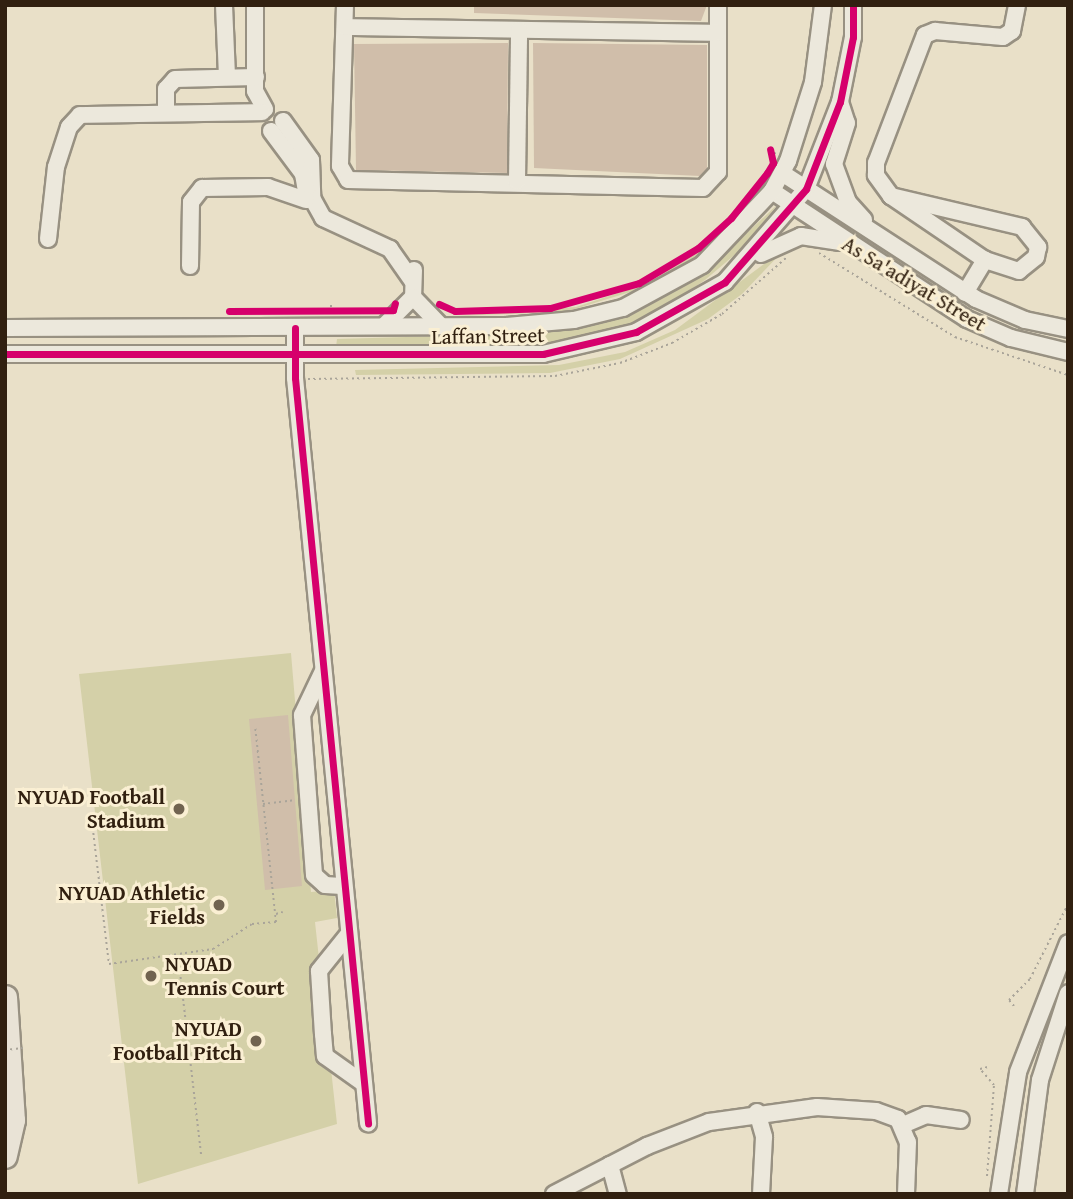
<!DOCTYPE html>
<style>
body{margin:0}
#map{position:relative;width:1073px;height:1199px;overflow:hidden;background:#e9e0c8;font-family:"Gentium Book Plus",serif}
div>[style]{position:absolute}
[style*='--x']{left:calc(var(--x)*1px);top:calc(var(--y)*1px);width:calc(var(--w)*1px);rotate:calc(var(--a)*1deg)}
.green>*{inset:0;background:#d4d0a8}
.building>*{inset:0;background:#d0beaa}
.path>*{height:2px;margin-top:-1px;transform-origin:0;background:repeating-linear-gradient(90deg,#a9a499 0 2px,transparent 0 5.5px)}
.roads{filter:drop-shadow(2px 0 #989182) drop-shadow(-2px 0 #989182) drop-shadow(0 2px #989182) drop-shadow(0 -2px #989182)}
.minor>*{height:16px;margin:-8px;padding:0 8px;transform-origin:8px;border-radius:8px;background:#ece8dc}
.highway>*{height:23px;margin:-11.5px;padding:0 11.5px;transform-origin:11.5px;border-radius:11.5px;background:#e9e3d6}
.path-bridge>*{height:2px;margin-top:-1px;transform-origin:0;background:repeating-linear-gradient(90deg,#a9a499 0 2px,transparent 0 5.5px)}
.cycleway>*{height:7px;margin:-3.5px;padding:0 3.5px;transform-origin:3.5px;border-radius:3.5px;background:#d6006c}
.dots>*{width:19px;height:19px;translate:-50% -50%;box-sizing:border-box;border:4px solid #faefd3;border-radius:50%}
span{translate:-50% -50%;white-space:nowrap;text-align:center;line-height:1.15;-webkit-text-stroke:6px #faefd3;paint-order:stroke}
.street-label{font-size:21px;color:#312010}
.poi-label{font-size:21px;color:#312010;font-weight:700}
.right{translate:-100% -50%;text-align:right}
.left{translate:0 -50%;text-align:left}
.frame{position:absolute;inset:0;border:7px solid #312010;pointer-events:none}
</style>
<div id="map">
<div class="green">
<div style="clip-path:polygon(779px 160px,764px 188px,728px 230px,689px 264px,653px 285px,565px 312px,455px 316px,576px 307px,651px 282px,725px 228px)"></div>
<div style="clip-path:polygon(779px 203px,738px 252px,705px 280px,650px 318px,606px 334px,524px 346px,336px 347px,337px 339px,545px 333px,604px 323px,699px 278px)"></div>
<div style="clip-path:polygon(787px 247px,742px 294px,708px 319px,620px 359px,550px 373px,356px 375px,355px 370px,559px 365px,625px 352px,675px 330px)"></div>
<div style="clip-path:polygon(291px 653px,311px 892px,334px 890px,337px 918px,315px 922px,337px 1124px,138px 1184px,79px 674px)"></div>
</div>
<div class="building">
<div style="clip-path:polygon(474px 5px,707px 5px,701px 21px,474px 13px)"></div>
<div style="clip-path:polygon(508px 43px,507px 173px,356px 170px,354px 44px)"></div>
<div style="clip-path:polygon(533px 43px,707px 45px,707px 169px,700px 176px,534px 168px)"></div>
<div style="clip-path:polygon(288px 715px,302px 886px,265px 890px,249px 719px)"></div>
</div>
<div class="path">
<div style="--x:770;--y:149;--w:8;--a:40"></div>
<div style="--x:819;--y:253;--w:160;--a:31.7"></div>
<div style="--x:955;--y:337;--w:119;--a:18.6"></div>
<div style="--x:331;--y:312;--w:9;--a:-90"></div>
<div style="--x:308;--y:379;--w:247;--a:-0.7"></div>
<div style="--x:555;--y:376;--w:66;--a:-11.3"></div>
<div style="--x:620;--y:363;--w:56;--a:-21"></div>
<div style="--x:672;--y:343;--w:58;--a:-30.1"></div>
<div style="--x:722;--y:314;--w:85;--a:-41.2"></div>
<div style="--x:263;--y:804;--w:33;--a:-7"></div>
<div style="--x:92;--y:822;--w:143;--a:83.2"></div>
<div style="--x:109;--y:964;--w:105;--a:-8.2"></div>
<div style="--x:213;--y:949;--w:46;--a:-32.7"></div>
<div style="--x:252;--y:924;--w:24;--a:-5"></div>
<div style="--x:276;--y:922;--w:196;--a:-96.1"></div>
<div style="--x:276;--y:914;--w:7;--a:-16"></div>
<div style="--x:178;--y:955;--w:201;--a:83.4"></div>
<div style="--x:1014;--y:1006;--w:8;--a:-130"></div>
<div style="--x:1009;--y:1000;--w:30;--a:-45"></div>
<div style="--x:1030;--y:979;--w:84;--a:-63.1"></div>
<div style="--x:987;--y:1176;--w:91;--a:-85.6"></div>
<div style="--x:994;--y:1085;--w:21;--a:-131"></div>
<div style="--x:980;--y:1069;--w:8;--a:-14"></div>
</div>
<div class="roads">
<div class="minor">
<div style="--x:224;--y:5;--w:72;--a:87.6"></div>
<div style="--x:255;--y:5;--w:86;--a:90"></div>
<div style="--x:255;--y:91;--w:21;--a:61"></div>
<div style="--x:345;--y:5;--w:161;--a:91.8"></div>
<div style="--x:340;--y:166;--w:16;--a:60"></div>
<div style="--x:348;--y:180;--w:355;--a:1.3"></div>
<div style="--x:703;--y:188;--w:22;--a:-47"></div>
<div style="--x:718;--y:172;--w:167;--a:-90"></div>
<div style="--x:345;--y:27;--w:372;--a:0.9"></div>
<div style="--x:840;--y:102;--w:22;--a:72"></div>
<div style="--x:847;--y:123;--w:43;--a:107.6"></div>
<div style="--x:834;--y:164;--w:40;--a:69.8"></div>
<div style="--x:848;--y:202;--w:24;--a:48"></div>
<div style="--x:166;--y:112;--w:23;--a:-90"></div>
<div style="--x:166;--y:89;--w:13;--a:-48"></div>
<div style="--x:175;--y:79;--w:81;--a:-1.4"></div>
<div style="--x:283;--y:121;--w:48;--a:54.3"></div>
<div style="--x:311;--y:160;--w:38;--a:88"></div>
<div style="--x:312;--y:198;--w:23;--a:61"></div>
<div style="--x:323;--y:218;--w:74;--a:24.8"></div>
<div style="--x:390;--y:249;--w:38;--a:55"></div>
<div style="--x:271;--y:131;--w:54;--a:53.3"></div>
<div style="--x:303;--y:174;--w:17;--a:80"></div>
<div style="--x:782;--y:173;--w:231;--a:33"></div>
<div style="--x:976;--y:299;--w:53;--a:23.2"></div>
<div style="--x:1025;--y:320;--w:44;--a:11.8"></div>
<div style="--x:517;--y:181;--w:151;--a:-89.2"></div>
<div style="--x:772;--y:191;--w:233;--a:33.3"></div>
<div style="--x:967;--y:319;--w:48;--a:23.4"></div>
<div style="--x:1011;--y:338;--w:59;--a:13.8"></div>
<div style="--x:891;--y:196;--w:135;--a:13.3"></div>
<div style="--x:1022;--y:227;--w:26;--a:51"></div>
<div style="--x:1038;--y:247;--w:10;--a:101"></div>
<div style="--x:1036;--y:257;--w:22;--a:141"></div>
<div style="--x:1019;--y:271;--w:36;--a:-162"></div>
<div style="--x:985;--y:260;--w:114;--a:-145.8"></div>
<div style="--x:891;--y:196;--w:26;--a:-126"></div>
<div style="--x:876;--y:175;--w:12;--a:-90"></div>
<div style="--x:876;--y:163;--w:137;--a:-69.1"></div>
<div style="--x:925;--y:35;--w:11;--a:-22"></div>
<div style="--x:935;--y:31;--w:68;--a:5"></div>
<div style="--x:1003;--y:37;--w:11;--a:-34"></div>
<div style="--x:1012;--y:31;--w:26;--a:-79"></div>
<div style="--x:48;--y:239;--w:72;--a:-83.7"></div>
<div style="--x:56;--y:167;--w:42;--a:-72"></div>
<div style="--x:69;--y:127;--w:16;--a:-47"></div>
<div style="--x:80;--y:115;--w:182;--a:-0.9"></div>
<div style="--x:761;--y:254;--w:44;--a:-24.2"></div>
<div style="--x:801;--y:236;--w:38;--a:9"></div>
<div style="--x:190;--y:266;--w:64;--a:-89.1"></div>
<div style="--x:191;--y:202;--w:18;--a:-52"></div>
<div style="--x:202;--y:188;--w:66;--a:-0.9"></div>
<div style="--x:268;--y:187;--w:40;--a:18.9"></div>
<div style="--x:414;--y:270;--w:27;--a:92"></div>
<div style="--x:413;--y:297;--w:40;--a:46"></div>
<div style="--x:965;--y:293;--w:39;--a:-59"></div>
<div style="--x:384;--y:326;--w:41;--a:-45"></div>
<div style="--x:5;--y:328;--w:501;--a:-0.23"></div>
<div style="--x:506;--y:326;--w:68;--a:-5"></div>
<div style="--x:574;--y:320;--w:50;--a:-13.8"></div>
<div style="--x:623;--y:308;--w:90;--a:-28.6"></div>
<div style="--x:702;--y:265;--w:102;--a:-46.6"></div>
<div style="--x:772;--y:191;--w:34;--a:-62"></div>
<div style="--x:788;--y:161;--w:83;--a:-72.4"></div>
<div style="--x:813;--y:82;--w:78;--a:-82.6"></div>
<div style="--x:295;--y:328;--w:50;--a:90"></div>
<div style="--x:295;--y:378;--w:749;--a:84.4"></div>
<div style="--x:5;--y:354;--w:538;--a:0"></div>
<div style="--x:543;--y:354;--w:96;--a:-13.3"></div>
<div style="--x:636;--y:332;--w:102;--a:-29.3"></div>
<div style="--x:725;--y:282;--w:123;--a:-48.9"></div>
<div style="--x:806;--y:189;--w:93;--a:-68.7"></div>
<div style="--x:840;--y:102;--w:66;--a:-78.7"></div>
<div style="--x:853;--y:37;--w:32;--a:-90"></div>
<div style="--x:323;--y:671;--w:49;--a:115.5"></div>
<div style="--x:302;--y:715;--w:160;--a:85.7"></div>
<div style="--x:314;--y:875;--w:15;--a:42"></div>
<div style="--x:325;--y:885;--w:17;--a:3"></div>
<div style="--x:347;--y:936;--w:45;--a:128.7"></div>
<div style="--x:319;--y:971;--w:63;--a:86.4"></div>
<div style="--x:323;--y:1034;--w:22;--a:85"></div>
<div style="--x:325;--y:1056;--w:47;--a:35.4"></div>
<div style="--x:757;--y:1112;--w:26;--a:74"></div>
<div style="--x:764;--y:1137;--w:57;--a:93"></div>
<div style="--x:903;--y:1125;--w:25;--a:-23"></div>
<div style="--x:926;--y:1115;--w:35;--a:8"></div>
<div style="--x:610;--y:1165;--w:30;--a:75"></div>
<div style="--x:554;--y:1194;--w:105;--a:-27.3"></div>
<div style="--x:647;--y:1146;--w:66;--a:-21.2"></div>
<div style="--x:709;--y:1122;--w:109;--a:-7.9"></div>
<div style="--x:817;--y:1107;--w:59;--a:3.9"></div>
<div style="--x:876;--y:1111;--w:23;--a:20"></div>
<div style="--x:898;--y:1119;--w:25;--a:67"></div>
<div style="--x:908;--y:1142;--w:52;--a:92.2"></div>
<div style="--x:999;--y:1194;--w:123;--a:-81.1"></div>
<div style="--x:1018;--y:1072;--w:138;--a:-68.8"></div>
<div style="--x:1025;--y:1194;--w:115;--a:-82.5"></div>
<div style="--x:1040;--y:1080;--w:91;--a:-72.2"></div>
</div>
<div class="highway">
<div style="--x:5;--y:997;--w:123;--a:86.3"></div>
<div style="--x:13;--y:1120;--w:37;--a:103"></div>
</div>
</div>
<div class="path-bridge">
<div style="--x:5;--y:1050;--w:18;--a:-6"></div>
</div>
<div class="cycleway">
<div style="--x:439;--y:304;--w:17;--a:24"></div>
<div style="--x:455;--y:311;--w:95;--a:-1.8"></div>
<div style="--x:550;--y:308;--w:92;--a:-15.7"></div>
<div style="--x:639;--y:283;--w:69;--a:-30.7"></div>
<div style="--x:698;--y:248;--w:45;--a:-42.3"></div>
<div style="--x:731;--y:218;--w:58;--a:-51.3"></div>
<div style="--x:767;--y:173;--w:12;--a:-59"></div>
<div style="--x:773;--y:163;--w:14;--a:-102"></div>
<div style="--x:229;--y:311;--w:164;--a:-0.3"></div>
<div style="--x:393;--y:310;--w:7;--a:-74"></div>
<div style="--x:295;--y:328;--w:50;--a:90"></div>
<div style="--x:295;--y:378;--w:749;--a:84.4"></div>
<div style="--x:5;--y:354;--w:538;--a:0"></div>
<div style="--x:543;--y:354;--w:96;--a:-13.3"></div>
<div style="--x:636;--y:332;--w:102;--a:-29.3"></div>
<div style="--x:725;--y:282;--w:123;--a:-48.9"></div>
<div style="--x:806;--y:189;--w:93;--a:-68.7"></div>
<div style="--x:840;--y:102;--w:66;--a:-78.7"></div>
<div style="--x:853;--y:37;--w:32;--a:-90"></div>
</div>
<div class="dots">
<div style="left:179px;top:809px;background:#716350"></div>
<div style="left:219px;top:905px;background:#716350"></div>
<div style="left:151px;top:976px;background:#716350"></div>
<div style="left:256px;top:1041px;background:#716350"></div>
</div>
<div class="street-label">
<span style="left:914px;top:284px;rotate:31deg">As Sa'adiyat Street</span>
<span style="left:488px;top:336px;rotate:-1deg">Laffan Street</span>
</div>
<div class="poi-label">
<span class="right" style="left:165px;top:809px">NYUAD Football<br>Stadium</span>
<span class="right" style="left:205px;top:905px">NYUAD Athletic<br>Fields</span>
<span class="left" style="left:165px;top:976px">NYUAD<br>Tennis Court</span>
<span class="right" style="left:242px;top:1041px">NYUAD<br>Football Pitch</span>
</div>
<div class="frame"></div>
</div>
